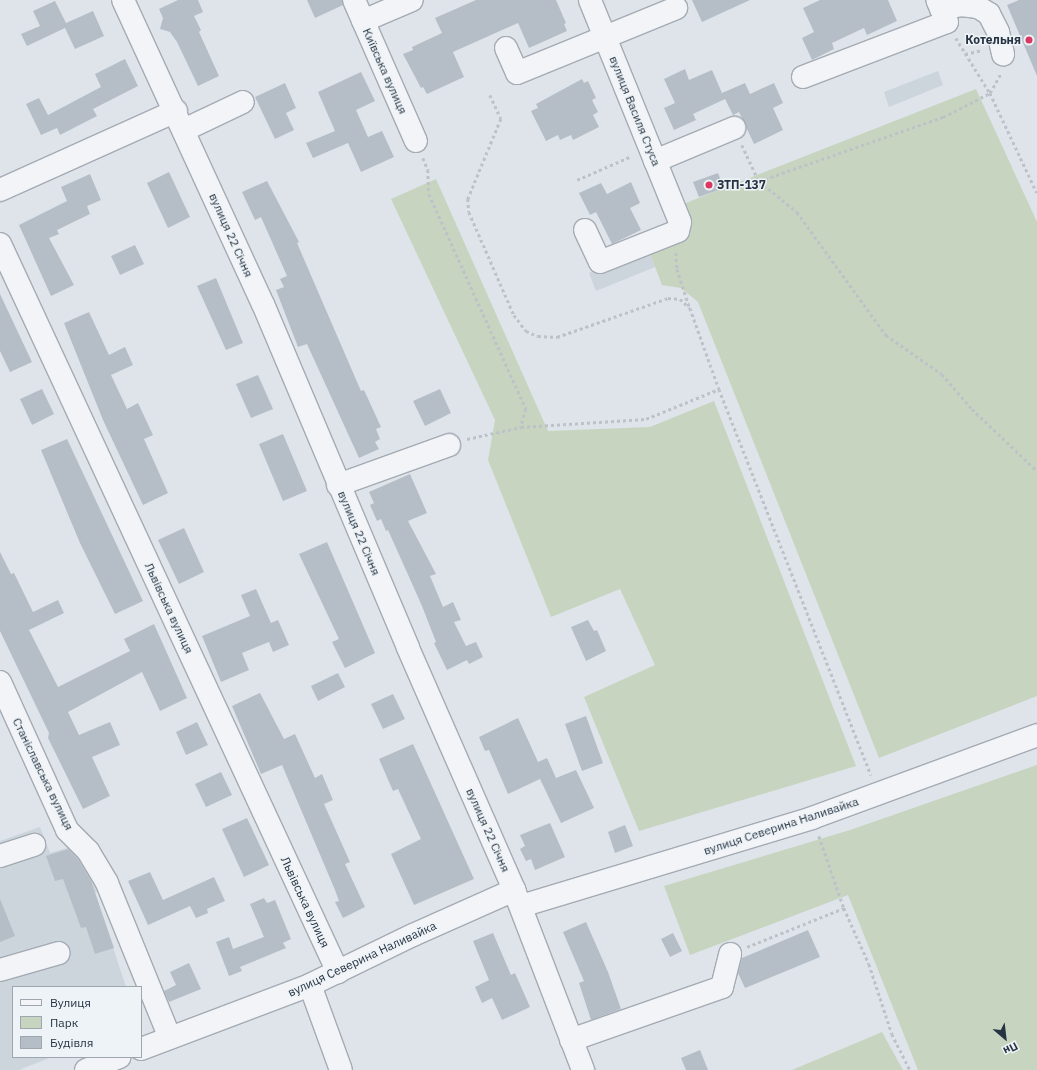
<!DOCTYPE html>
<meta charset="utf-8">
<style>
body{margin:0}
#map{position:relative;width:1037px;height:1070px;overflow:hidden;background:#dfe4ea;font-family:"IBM Plex Sans",sans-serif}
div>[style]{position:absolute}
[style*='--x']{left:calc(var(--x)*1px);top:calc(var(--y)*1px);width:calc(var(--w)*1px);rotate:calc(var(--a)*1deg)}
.built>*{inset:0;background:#ccd4dc}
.green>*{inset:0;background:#c7d4bf}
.building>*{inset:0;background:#b5bec7}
.path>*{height:2.5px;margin-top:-1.25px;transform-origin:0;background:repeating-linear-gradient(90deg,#bdc2c8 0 3px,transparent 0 6px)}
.roads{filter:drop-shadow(1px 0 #a4abb4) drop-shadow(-1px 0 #a4abb4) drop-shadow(0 1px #a4abb4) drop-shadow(0 -1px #a4abb4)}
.minor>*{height:22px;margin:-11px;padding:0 11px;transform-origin:11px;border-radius:11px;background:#f2f4f7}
.dots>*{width:11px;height:11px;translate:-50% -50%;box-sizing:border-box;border:2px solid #eef3f7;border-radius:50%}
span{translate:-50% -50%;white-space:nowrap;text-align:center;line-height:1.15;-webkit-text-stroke:3px #eef3f7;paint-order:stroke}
.poi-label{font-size:12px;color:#263342;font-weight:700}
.right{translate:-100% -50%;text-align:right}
.left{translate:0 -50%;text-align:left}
.street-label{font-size:12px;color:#263342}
.legend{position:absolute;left:12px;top:986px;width:130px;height:72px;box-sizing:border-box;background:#eef3f7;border:1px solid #9ea6af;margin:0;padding:5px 7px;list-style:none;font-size:12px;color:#263342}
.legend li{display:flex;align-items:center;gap:8px;height:20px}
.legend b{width:20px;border:1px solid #9ea6af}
.north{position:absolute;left:985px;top:1018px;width:40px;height:40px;-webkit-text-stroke:3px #eef3f7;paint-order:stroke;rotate:152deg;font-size:11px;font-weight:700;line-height:16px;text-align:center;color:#263342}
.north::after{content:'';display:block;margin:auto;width:14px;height:18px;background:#263342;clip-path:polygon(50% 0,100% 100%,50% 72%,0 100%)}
</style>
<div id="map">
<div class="built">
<div style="clip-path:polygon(938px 71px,943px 85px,889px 107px,884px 92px)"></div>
<div style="clip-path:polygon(648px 249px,655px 267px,596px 291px,589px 273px)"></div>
<div style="clip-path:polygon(40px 827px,50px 853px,78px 845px,97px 892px,95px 893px,126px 987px,13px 987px,13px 1057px,52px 1057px,19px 1070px,0 1070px,0 841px)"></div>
</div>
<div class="green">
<div style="clip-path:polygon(976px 89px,1037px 222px,1037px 696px,879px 758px,698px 302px,681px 288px,662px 285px,647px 246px,673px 236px,663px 212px)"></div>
<div style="clip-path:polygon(436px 179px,548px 431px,650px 427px,714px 401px,856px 766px,639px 831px,584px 697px,655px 665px,620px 589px,551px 617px,488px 460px,495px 420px,391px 199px)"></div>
<div style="clip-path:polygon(1037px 765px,1037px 1070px,918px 1070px,848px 895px,690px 955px,664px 886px,850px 830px)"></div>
<div style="clip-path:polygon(882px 1032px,903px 1070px,792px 1070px)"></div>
</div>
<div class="building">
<div style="clip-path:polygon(178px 0,198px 0,203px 12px,194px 16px,201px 30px,199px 32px,219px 76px,198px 86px,177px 42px,170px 32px,160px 29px,163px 18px,159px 9px)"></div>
<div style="clip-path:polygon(307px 0,342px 0,343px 5px,315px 18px)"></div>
<div style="clip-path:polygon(476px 0,556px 0,566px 23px,564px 24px,567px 31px,529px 48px,518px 23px,482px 39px,453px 52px,464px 77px,427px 94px,423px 87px,421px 88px,403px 54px,413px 50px,412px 47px,442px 33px,435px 18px)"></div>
<div style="clip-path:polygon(692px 0,750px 0,702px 22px)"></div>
<div style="clip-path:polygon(820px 0,888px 0,897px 21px,867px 35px,864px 28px,832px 43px,834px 49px,812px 60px,802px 38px,814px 32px,803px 8px)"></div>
<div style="clip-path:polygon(1019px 0,1037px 0,1037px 76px,1007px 5px)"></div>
<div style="clip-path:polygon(55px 1px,66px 23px,93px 11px,104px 36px,75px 49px,65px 28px,27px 46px,21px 34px,40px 26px,33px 11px)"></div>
<div style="clip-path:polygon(125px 59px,138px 86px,93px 109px,97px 116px,60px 135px,57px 128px,41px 135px,26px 104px,39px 98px,48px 115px,101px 87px,95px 74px)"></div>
<div style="clip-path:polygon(685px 69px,689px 80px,712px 70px,722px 93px,745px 83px,750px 94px,774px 83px,783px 103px,773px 108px,783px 130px,754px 144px,739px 112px,733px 115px,725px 99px,693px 114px,696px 120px,674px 130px,664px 108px,675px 103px,664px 79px)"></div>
<div style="clip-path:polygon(361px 72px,375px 101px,356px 110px,368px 137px,382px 131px,394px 157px,361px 172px,348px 143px,313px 158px,306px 143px,335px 131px,318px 92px)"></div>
<div style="clip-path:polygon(582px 79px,584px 83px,588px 81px,596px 98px,592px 100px,598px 112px,593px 115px,599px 127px,573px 140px,571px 135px,560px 140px,558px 135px,546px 141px,531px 111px,538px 108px,536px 104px)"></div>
<div style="clip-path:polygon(285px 83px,296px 108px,286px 113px,294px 130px,275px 139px,255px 97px)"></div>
<div style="clip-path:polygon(169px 172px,190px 217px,168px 228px,147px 183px)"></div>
<div style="clip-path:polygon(718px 173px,724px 188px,699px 197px,693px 182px)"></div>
<div style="clip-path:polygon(90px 174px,101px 200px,87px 206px,90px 214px,57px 230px,59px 234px,49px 238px,74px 285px,51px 296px,19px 225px,67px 201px,61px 187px)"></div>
<div style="clip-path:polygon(267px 181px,299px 242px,297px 243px,361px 391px,364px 390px,381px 427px,376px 429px,380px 439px,375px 442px,379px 449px,359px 458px,307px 344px,298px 347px,276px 290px,284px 287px,280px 279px,287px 276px,261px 217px,255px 220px,242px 192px)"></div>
<div style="clip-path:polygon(631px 182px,640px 203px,630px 208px,641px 230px,612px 244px,596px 212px,590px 215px,579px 193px,601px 183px,607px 194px)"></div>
<div style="clip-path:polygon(135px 245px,144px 264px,120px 275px,111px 256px)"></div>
<div style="clip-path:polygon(216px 278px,243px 343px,226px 350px,197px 286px)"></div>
<div style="clip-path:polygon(0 294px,32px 362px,10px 372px,0 351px)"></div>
<div style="clip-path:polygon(89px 312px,109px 355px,125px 347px,133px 365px,111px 375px,127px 409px,138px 403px,153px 435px,144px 439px,168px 493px,143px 505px,103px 420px,64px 323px)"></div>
<div style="clip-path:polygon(258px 375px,273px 409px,251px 418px,236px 384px)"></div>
<div style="clip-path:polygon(42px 389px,54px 414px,32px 425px,20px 399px)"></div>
<div style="clip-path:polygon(440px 389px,451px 413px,425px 426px,413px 401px)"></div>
<div style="clip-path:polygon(283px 434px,307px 491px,283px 501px,259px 444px)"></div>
<div style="clip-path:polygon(67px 439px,143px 601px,115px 614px,80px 543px,41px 450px)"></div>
<div style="clip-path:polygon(410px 474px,427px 513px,408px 521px,436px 574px,430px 576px,443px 607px,453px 602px,461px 620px,454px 622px,466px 646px,476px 642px,483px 657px,469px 664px,467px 660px,447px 670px,434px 643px,436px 642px,422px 606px,388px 530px,386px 531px,381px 519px,377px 521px,370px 505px,374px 503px,369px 492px)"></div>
<div style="clip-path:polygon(184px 528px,204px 572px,179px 584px,158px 540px)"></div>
<div style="clip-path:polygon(327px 542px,375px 653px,345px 668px,332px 642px,339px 639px,299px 554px)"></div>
<div style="clip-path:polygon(0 552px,11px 574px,14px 573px,33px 612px,58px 600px,64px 613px,29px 630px,58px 687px,130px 651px,124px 639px,154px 624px,187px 698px,160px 711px,142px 672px,68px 712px,79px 735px,110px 722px,120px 745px,92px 757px,110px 796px,83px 809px,48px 738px,49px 733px,0 631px)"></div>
<div style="clip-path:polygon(256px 589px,271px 623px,278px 620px,289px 645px,273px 652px,269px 642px,242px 653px,249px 670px,221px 682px,202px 636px,250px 616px,241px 595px)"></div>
<div style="clip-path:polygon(588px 620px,594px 631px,597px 630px,606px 651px,586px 661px,571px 627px)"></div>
<div style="clip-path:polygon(338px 673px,345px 687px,318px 701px,311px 686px)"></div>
<div style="clip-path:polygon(260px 693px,284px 739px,295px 734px,315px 778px,322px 774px,333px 800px,324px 804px,350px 862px,345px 864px,365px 907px,343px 918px,335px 902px,339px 901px,335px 890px,282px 765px,261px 774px,232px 706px)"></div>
<div style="clip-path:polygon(393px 694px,405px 719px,383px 729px,371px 704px)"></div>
<div style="clip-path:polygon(586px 716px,603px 763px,582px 771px,565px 724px)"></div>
<div style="clip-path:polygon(518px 718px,538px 762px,547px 758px,556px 778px,576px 770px,594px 808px,561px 823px,540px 779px,508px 794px,489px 750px,485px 751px,479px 737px)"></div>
<div style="clip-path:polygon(197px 722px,208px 745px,186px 755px,176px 732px)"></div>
<div style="clip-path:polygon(413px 744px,474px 879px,414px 905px,391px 854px,421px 839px,398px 789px,393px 791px,379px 759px)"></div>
<div style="clip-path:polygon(221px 772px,232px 795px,206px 807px,195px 784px)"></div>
<div style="clip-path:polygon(247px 818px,269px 865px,244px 877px,222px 829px)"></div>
<div style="clip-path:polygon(550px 823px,565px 857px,535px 870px,531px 859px,526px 861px,520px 849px,525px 846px,520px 835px)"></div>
<div style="clip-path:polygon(625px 825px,633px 846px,615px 853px,608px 832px)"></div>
<div style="clip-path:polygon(68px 849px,78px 859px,91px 881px,114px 948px,95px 954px,86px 927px,81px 928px,63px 879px,55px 881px,46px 856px)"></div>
<div style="clip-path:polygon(150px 872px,163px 900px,214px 877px,225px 901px,207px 909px,208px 913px,196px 918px,190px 906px,148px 925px,128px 881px)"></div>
<div style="clip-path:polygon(264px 898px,267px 903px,275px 900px,291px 939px,283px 943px,286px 948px,240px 967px,242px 971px,229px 976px,216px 942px,229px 937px,233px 949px,264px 937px,250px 904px)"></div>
<div style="clip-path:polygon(0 899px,15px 936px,0 942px)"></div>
<div style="clip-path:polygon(586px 922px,608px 972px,621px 1009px,591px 1020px,579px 983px,584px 981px,563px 932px)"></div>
<div style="clip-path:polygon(808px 930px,820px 957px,745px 988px,738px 973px,742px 958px)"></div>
<div style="clip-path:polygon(493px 933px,511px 975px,515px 973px,530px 1007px,502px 1020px,492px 998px,482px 1003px,475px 987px,489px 980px,473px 941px)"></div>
<div style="clip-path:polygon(673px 933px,682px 951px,670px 957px,661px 939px)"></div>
<div style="clip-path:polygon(189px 963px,201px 989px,169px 1002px,164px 991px,176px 985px,170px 972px)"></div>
<div style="clip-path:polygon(700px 1050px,708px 1070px,686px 1070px,681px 1058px)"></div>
</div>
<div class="path">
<div style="--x:956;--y:38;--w:65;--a:58.3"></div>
<div style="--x:990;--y:93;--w:23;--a:-61"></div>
<div style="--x:965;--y:54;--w:17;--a:-13"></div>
<div style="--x:490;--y:95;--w:26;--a:65"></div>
<div style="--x:501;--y:119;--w:87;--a:112.4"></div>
<div style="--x:468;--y:199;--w:13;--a:86"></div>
<div style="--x:469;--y:212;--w:112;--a:66.4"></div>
<div style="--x:514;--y:315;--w:20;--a:53"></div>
<div style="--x:526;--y:331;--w:13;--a:23"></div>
<div style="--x:538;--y:336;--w:19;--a:3"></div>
<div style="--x:557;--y:337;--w:118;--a:-19.4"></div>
<div style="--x:668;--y:298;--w:12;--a:5"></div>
<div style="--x:680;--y:299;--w:13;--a:42"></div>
<div style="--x:690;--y:308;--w:86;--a:70.3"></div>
<div style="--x:719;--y:389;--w:415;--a:68.5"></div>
<div style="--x:742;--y:145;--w:40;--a:65"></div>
<div style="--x:759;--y:181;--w:195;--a:-19.2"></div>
<div style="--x:943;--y:117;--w:53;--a:-27.1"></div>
<div style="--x:990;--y:93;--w:110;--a:64.8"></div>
<div style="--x:423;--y:158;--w:13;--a:67"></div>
<div style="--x:428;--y:170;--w:24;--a:88"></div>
<div style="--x:429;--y:194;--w:236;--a:65.7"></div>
<div style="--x:526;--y:409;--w:19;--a:106"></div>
<div style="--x:577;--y:180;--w:60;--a:-23.6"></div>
<div style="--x:759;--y:181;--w:49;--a:39.2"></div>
<div style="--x:797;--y:212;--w:152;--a:54.1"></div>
<div style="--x:886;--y:335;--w:68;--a:34.9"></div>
<div style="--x:942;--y:374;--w:46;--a:49.4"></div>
<div style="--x:972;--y:409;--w:90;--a:43.6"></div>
<div style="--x:676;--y:253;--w:16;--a:86"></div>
<div style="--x:677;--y:269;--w:39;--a:72"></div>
<div style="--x:467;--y:439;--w:55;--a:-12.5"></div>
<div style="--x:521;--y:427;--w:125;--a:-3.7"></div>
<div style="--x:646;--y:419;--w:79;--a:-22.3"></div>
<div style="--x:819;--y:836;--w:76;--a:70.9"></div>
<div style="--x:844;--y:908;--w:61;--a:65.9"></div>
<div style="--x:869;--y:964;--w:74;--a:71.8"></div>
<div style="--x:892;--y:1034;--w:40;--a:63.4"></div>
<div style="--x:747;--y:947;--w:105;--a:-21.9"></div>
</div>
<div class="roads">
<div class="minor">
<div style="--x:123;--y:0;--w:335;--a:65.3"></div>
<div style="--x:263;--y:304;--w:373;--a:67.1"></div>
<div style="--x:408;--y:648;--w:264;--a:66.3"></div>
<div style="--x:514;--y:890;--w:193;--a:69"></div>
<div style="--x:354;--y:0;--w:154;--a:66.3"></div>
<div style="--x:941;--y:9;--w:20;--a:-11"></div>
<div style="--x:961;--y:5;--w:17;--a:7"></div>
<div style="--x:978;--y:7;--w:13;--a:32"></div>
<div style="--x:989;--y:14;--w:20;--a:63"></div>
<div style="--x:998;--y:32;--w:23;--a:77"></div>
<div style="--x:363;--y:21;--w:53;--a:-23.2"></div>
<div style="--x:506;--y:48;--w:27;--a:66"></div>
<div style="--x:517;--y:73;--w:172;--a:-22.2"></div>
<div style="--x:803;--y:77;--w:154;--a:-20.9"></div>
<div style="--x:947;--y:22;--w:24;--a:-114"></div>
<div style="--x:184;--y:130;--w:65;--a:-25.4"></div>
<div style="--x:655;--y:161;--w:86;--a:-22.7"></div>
<div style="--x:0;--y:190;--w:193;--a:-24.2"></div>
<div style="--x:585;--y:230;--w:35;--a:65"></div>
<div style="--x:600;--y:262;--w:84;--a:-21.7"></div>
<div style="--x:678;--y:231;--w:9;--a:-77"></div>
<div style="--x:680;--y:222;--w:240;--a:-112.1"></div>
<div style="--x:0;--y:244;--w:803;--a:65.1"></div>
<div style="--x:338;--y:485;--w:118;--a:-19.8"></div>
<div style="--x:0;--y:682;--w:162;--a:65.6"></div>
<div style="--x:67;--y:830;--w:30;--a:45"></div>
<div style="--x:88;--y:851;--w:37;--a:59"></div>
<div style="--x:107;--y:883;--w:167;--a:67.9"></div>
<div style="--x:0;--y:856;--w:36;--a:-18"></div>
<div style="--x:521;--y:906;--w:304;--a:-16.8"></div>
<div style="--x:812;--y:818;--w:240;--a:-20.2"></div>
<div style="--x:0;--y:970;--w:61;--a:-16.1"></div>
<div style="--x:310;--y:985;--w:90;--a:70"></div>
<div style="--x:571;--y:1040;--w:160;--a:-19.3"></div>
<div style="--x:722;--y:987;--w:34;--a:-76"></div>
<div style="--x:141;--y:1049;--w:181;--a:-20.7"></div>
<div style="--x:310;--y:985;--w:114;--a:-25.9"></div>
<div style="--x:413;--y:935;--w:111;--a:-24"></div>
<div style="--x:86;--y:1070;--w:36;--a:-21"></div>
</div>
</div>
<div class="dots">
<div style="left:1029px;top:40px;background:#dc3662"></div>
<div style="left:709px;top:185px;background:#dc3662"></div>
</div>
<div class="poi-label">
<span class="right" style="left:1021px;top:40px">Котельня</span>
<span class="left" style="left:717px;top:185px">ЗТП-137</span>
</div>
<div class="street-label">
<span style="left:385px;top:71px;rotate:66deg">Київська вулиця</span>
<span style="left:635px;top:111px;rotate:68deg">вулиця Василя Стуса</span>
<span style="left:231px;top:235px;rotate:66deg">вулиця 22 Січня</span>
<span style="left:359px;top:533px;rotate:67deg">вулиця 22 Січня</span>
<span style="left:169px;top:608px;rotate:65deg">Львівська вулиця</span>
<span style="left:43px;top:774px;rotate:64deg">Станіславська вулиця</span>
<span style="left:781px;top:826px;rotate:-18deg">вулиця Северина Наливайка</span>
<span style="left:488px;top:830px;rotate:66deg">вулиця 22 Січня</span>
<span style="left:305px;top:902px;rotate:65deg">Львівська вулиця</span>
<span style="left:362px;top:959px;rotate:-25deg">вулиця Северина Наливайка</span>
</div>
<ul class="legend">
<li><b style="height:5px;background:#f2f4f7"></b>Вулиця</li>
<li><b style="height:11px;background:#c7d4bf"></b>Парк</li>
<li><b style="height:11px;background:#b5bec7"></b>Будівля</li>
</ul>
<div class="north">Пн</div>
</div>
